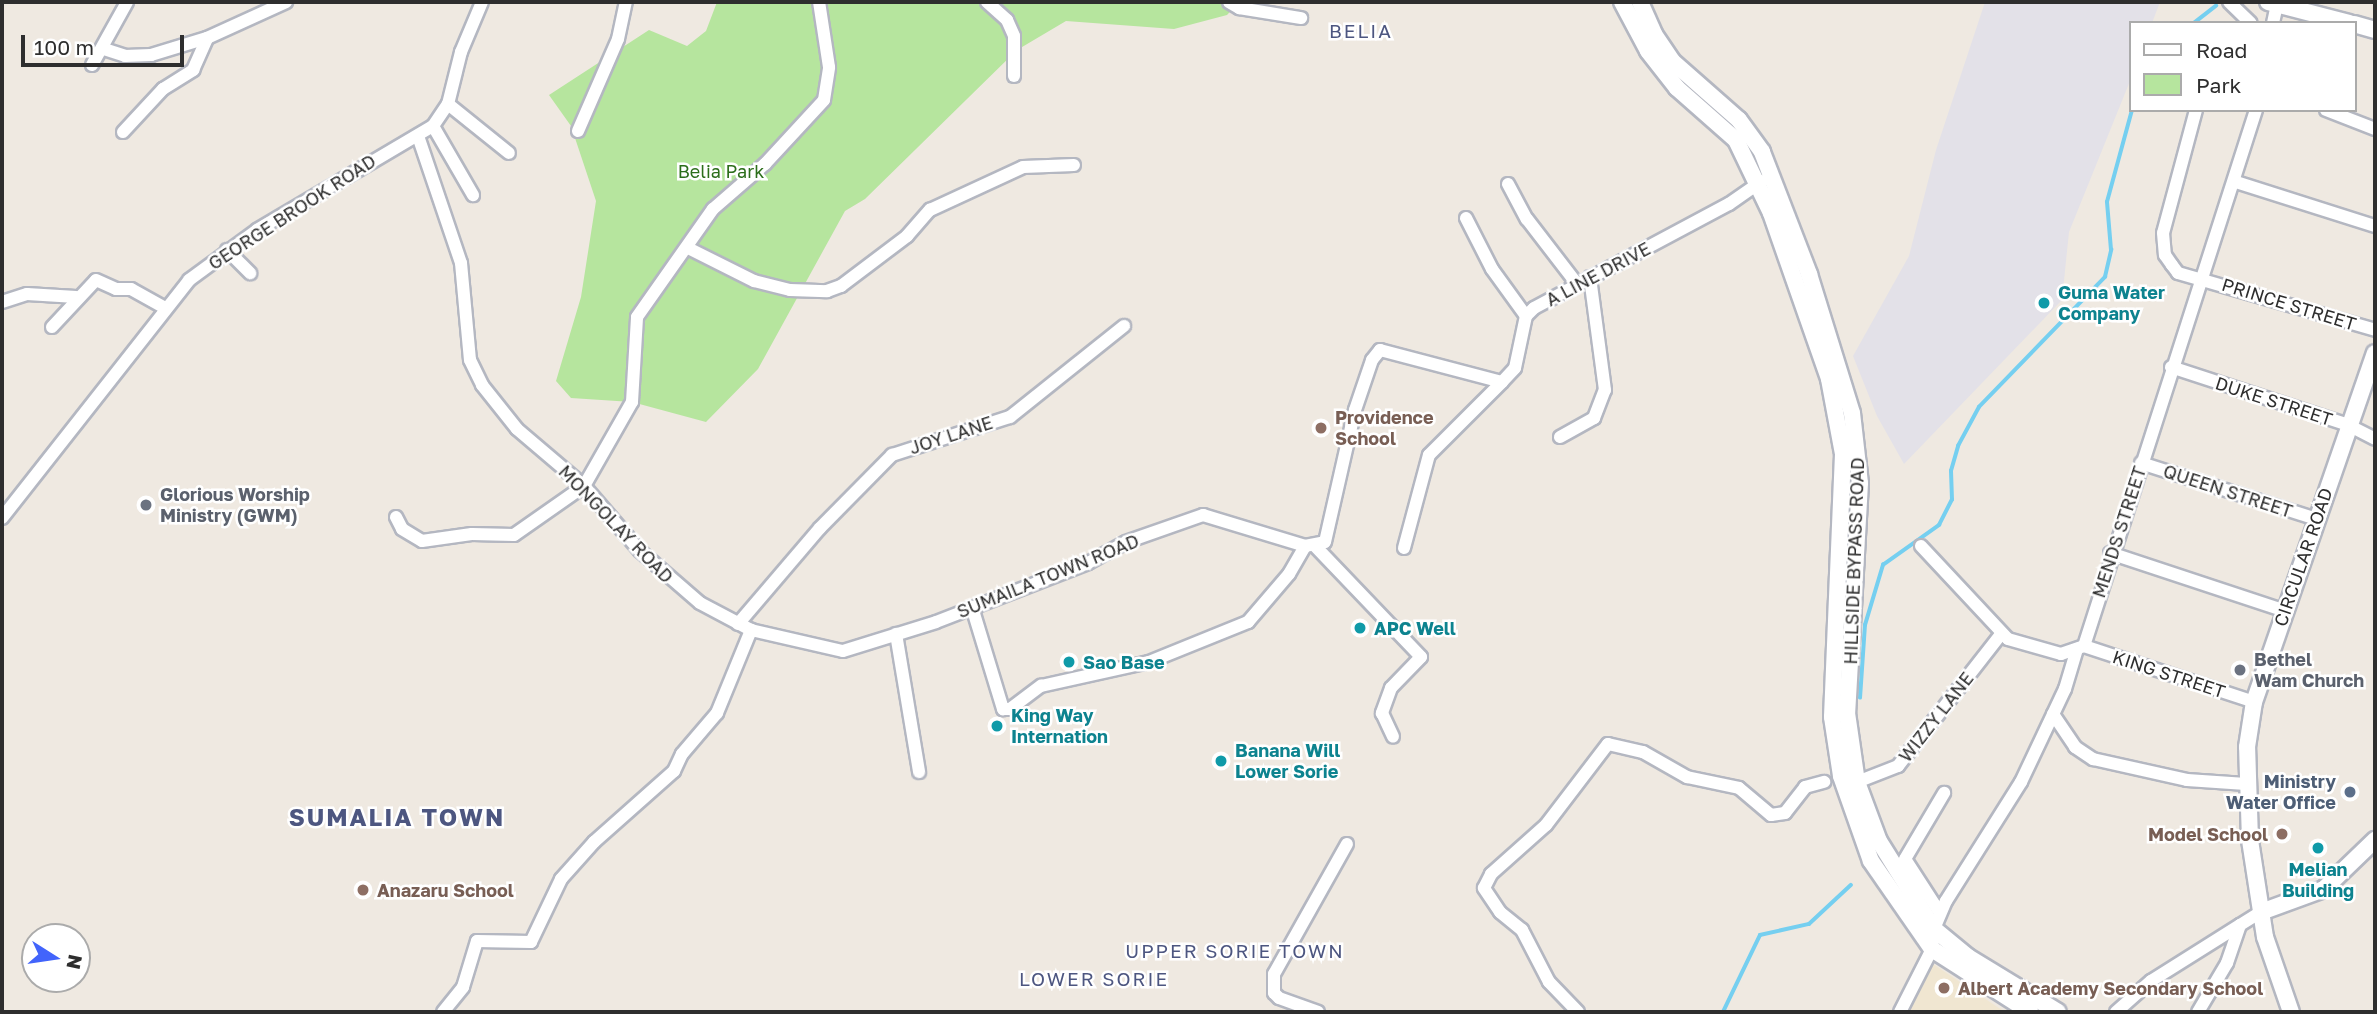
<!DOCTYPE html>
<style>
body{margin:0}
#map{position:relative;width:2377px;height:1014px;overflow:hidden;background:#efe9e1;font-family:"Golos Text",sans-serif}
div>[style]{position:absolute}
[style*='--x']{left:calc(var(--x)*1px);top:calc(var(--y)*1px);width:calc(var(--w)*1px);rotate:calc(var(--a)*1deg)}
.industrial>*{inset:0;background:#e3e1e8}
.education>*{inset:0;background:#f0e6d1}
.green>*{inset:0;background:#b6e59e}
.stream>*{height:3.5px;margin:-1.75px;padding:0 1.75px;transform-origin:1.75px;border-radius:1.75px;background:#75cff0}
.roads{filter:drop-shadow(2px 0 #b4b7c1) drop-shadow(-2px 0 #b4b7c1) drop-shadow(0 2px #b4b7c1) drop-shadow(0 -2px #b4b7c1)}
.street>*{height:12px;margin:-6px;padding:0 6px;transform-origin:6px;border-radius:6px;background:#fff}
.secondary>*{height:16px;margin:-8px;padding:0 8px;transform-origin:8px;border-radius:8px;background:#fff}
.dots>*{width:19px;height:19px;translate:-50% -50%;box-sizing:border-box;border:4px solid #fff;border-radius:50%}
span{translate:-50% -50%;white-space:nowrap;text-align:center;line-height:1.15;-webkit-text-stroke:5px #fff;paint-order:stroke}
.park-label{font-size:18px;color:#2c6e1b}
.street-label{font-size:18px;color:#2e2e2e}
.culture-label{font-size:18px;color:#0d838f;font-weight:700}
.left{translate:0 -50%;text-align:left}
.education-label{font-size:18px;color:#785e54;font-weight:700}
.right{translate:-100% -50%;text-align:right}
.worship-label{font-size:18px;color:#5b616d;font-weight:700}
.service-label{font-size:18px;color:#4e5e75;font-weight:700}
.neighbourhood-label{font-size:19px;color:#4d5680;letter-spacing:2px}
.district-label{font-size:24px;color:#4d5680;font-weight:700;letter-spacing:2px}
.frame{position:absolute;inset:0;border:4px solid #2e2e2e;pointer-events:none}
.legend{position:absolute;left:2129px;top:21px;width:228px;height:91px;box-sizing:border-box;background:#fff;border:2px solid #ababab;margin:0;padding:9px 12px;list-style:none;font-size:21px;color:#2e2e2e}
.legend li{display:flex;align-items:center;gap:14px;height:35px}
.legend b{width:35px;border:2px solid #ababab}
.north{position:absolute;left:21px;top:923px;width:70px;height:70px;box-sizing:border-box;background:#fff;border:2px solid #ababab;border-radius:50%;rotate:102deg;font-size:19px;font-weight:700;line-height:28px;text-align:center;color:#2e2e2e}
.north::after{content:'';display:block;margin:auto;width:24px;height:32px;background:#4264fb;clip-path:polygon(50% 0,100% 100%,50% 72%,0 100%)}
.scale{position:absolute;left:21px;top:35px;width:163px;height:32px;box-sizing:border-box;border:4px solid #2e2e2e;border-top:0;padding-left:9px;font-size:21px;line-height:24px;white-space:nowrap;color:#2e2e2e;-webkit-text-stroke:5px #fff;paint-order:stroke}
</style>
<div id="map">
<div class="industrial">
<div style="clip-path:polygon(1985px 2px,2160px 2px,2152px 23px,2130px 23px,2130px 81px,2069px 232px,2062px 300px,1904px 464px,1877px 416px,1853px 356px,1909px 256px,1936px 150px)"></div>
</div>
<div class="education">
<div style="clip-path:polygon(1933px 964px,2005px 1012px,1906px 1012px)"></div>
</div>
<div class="green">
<div style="clip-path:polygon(717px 2px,1239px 2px,1227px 15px,1174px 29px,1066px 21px,1017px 50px,865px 199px,845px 211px,758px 369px,706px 422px,632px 402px,571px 398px,556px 381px,581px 297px,596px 201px,571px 126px,549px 95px,649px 30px,687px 46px,706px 31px)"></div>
</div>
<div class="stream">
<div style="--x:2194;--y:23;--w:28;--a:-38"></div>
<div style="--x:1860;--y:698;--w:73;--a:-86.1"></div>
<div style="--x:1865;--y:625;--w:63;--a:-73.3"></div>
<div style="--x:1883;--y:565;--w:69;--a:-35.5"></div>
<div style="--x:1939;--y:525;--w:28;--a:-63"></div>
<div style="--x:1952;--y:500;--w:29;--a:-92"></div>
<div style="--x:1951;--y:471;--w:26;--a:-74"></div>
<div style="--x:1958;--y:446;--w:44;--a:-61.7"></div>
<div style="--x:1979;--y:407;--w:181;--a:-45.9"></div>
<div style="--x:2105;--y:277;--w:28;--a:-77"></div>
<div style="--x:2111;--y:250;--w:48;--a:-94.8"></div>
<div style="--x:2107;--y:202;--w:95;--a:-74.8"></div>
<div style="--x:1723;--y:1012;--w:85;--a:-64.3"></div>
<div style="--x:1760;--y:935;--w:50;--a:-12.7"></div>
<div style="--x:1809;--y:924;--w:57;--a:-42.9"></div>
</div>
<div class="roads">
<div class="street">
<div style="--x:987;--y:2;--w:27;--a:42"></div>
<div style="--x:1007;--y:20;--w:17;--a:66"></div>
<div style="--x:1014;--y:36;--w:40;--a:90"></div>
<div style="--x:1229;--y:2;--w:12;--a:31"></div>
<div style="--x:1239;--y:8;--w:63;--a:9.2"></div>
<div style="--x:2229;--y:2;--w:30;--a:44"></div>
<div style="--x:2273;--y:23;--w:19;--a:-78"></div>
<div style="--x:104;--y:49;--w:22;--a:18"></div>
<div style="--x:125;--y:56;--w:26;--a:-2"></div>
<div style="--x:151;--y:55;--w:59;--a:-16.9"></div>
<div style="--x:207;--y:38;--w:87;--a:-24.5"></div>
<div style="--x:92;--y:65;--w:72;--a:-60.9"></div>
<div style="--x:448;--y:104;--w:78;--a:38.8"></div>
<div style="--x:2196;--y:110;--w:127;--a:105"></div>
<div style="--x:2163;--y:233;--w:22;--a:85"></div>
<div style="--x:2165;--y:255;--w:12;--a:55"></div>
<div style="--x:2172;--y:265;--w:10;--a:53"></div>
<div style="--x:2178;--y:273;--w:205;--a:16.1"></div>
<div style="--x:2326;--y:110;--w:53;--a:21.2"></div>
<div style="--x:433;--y:126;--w:80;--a:59.9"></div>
<div style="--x:578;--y:131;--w:100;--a:-66.5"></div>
<div style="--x:618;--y:39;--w:38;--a:-78"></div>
<div style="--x:123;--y:132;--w:59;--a:-47.1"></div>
<div style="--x:163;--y:89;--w:36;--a:-32"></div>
<div style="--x:193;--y:70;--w:35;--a:-66"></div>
<div style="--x:418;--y:136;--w:134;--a:71.3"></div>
<div style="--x:461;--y:263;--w:97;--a:84.7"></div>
<div style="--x:470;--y:360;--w:28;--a:64"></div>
<div style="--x:482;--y:385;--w:56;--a:51.5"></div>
<div style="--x:517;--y:429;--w:88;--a:40.4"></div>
<div style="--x:584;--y:486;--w:86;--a:49.3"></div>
<div style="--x:640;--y:551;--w:79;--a:40.9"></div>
<div style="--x:700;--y:603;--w:58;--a:27.9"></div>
<div style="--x:751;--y:630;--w:94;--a:12.9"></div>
<div style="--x:843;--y:651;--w:97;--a:-17.3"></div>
<div style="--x:936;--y:622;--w:163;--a:-21.2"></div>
<div style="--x:1088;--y:563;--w:43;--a:-28.9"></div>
<div style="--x:1126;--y:542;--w:82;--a:-19.3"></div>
<div style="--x:1203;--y:515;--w:107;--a:16.9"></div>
<div style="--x:1305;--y:546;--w:20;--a:-11"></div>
<div style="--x:1325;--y:542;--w:135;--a:-77.2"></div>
<div style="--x:1355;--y:410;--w:53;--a:-71.2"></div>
<div style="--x:1372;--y:360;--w:13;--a:-51"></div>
<div style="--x:1380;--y:350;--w:126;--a:14.7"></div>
<div style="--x:1502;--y:382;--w:19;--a:-47"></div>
<div style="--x:1515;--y:368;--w:53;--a:-78.1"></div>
<div style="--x:1526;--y:316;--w:11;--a:-45"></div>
<div style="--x:1534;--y:308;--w:221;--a:-28.1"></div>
<div style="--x:1729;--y:204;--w:40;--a:-34.9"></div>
<div style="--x:2236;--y:182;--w:146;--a:17.6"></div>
<div style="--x:1508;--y:184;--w:40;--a:62"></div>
<div style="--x:1527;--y:219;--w:82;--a:52.4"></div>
<div style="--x:1466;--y:218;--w:57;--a:63"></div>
<div style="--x:1492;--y:269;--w:58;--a:54.1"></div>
<div style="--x:688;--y:248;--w:74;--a:26.6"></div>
<div style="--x:754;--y:281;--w:37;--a:14"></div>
<div style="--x:790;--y:290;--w:37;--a:2"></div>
<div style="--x:827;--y:291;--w:15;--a:-20"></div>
<div style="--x:841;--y:286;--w:83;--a:-37.1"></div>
<div style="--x:907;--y:236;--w:35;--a:-49"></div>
<div style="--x:930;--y:210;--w:102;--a:-24.8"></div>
<div style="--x:1023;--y:167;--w:51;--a:-2.2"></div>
<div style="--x:227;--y:250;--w:33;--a:45"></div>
<div style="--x:2;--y:302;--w:26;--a:-18"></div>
<div style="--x:27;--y:294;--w:49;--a:3.5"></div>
<div style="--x:52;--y:327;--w:64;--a:-46.9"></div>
<div style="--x:96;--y:280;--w:22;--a:24"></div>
<div style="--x:116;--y:289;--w:15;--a:0"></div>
<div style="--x:131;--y:289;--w:38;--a:29"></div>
<div style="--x:2171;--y:367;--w:186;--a:18.1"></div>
<div style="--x:2348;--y:425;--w:30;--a:27"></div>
<div style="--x:1560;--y:437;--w:39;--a:-29"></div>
<div style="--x:1594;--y:418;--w:30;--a:-69"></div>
<div style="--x:1605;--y:390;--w:114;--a:-97.6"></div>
<div style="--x:2141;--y:463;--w:184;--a:17.7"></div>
<div style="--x:396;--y:517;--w:13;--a:63"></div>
<div style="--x:402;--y:529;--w:23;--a:31"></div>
<div style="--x:422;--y:541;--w:50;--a:-8"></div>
<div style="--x:472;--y:534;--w:42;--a:1.4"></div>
<div style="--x:514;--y:535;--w:85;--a:-35"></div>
<div style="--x:584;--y:486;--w:97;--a:-60.3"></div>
<div style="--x:632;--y:402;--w:85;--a:-86.6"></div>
<div style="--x:637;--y:317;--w:132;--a:-54.9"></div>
<div style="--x:713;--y:209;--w:69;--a:-40.9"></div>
<div style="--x:765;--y:164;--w:87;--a:-47.3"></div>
<div style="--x:824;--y:100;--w:33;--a:-81"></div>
<div style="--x:829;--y:67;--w:66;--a:-98.7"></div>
<div style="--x:2;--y:518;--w:303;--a:-51.8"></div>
<div style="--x:189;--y:280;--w:84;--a:-36.3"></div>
<div style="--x:257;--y:230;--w:204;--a:-30.6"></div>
<div style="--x:433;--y:126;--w:27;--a:-56"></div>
<div style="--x:448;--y:104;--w:54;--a:-76"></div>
<div style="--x:461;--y:52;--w:54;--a:-67.2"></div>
<div style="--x:1921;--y:546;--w:127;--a:46.9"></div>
<div style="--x:2008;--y:639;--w:55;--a:15.8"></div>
<div style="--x:2061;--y:654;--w:24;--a:-19"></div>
<div style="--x:2084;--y:646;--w:563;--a:-72.21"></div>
<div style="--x:1316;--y:547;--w:152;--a:46.3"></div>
<div style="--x:1421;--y:657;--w:43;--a:134.1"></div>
<div style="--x:1391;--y:688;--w:27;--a:110"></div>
<div style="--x:1382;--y:713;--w:26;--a:65"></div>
<div style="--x:1404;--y:548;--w:96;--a:-75"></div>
<div style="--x:1429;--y:455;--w:103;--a:-45"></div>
<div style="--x:2110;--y:553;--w:184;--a:18.3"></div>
<div style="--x:972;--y:607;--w:107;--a:73.1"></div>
<div style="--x:1003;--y:709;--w:7;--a:0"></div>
<div style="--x:1010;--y:709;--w:39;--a:-37"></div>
<div style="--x:1041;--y:686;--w:111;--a:-12.5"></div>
<div style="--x:1149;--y:662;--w:107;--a:-22"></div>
<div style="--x:1248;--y:622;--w:63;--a:-49.5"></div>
<div style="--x:1289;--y:574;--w:32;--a:-60"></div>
<div style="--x:738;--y:624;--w:126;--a:-49.5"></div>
<div style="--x:820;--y:528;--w:103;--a:-45.4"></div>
<div style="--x:892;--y:455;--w:124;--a:-17.9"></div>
<div style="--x:1010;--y:417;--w:146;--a:-38.6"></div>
<div style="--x:896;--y:634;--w:140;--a:80.5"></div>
<div style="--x:2084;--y:646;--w:179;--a:18.2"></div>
<div style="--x:2053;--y:714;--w:40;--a:56"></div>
<div style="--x:2075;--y:747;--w:22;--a:34"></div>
<div style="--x:2093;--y:759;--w:96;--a:12.6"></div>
<div style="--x:2187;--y:780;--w:59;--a:3.9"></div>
<div style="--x:1857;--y:782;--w:44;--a:-21.3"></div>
<div style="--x:1898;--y:766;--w:167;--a:-52"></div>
<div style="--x:1940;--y:913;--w:64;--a:-122.9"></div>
<div style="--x:1905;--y:859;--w:77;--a:-59.4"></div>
<div style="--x:443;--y:1012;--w:32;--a:-51"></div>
<div style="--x:463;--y:987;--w:48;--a:-73.1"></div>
<div style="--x:477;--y:941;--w:54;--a:1.1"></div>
<div style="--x:531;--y:942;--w:70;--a:-64.5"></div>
<div style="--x:561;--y:879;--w:50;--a:-48.3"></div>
<div style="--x:594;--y:842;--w:107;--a:-41.6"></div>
<div style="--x:674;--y:771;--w:19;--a:-65"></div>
<div style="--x:682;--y:754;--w:54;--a:-49.5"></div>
<div style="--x:717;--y:713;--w:90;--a:-67.7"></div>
<div style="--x:1318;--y:1012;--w:41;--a:-160.3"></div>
<div style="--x:1279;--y:998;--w:7;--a:-135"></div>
<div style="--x:1274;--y:993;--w:19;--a:-90"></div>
<div style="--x:1274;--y:974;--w:149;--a:-60.7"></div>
<div style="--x:1578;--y:1012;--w:42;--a:-134"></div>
<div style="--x:1549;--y:982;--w:59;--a:-117.4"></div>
<div style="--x:1522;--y:930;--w:28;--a:-141"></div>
<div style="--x:1500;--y:912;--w:29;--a:-124"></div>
<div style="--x:1484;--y:888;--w:16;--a:-63"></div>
<div style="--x:1491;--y:874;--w:74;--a:-41.7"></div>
<div style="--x:1546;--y:825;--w:102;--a:-52.6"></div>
<div style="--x:1608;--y:744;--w:36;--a:13"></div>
<div style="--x:1643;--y:752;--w:51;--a:29.6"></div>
<div style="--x:1687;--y:777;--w:53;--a:11.9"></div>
<div style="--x:1739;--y:788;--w:42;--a:40.2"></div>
<div style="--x:1771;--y:815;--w:14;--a:-8"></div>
<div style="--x:1785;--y:813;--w:33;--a:-52"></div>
<div style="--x:1805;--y:787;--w:20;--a:-15"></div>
<div style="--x:1900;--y:1012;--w:71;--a:-63.1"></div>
<div style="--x:1932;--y:949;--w:20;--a:-84"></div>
<div style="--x:1934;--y:929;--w:30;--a:-67"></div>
<div style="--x:1946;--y:901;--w:141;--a:-57.8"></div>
<div style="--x:2021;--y:782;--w:103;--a:-64.7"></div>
<div style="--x:2065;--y:689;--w:42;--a:-73.3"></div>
<div style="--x:2116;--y:1012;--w:47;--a:-41.5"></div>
<div style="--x:2151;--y:981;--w:105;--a:-32.2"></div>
<div style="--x:2198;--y:1012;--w:57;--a:-59.4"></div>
<div style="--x:2227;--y:963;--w:40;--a:-71.1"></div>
<div style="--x:2240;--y:925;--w:25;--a:-32"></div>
</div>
<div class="secondary">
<div style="--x:1622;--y:2;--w:55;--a:62"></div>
<div style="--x:1648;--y:51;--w:47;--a:51.9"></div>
<div style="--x:1677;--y:88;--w:79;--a:41.4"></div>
<div style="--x:1736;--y:140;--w:81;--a:64.4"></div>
<div style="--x:1771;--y:213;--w:176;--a:70.7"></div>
<div style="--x:1829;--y:379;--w:76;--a:79.4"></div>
<div style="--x:1843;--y:454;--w:263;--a:92.4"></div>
<div style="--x:1832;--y:717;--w:60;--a:81.3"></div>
<div style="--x:1841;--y:776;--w:90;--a:70.6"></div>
<div style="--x:1871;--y:861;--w:107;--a:55.3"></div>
<div style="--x:1932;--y:949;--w:117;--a:32.7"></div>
<div style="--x:1640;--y:2;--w:35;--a:66"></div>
<div style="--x:1654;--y:34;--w:32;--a:56"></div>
<div style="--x:1672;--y:61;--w:89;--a:41.4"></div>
<div style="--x:1739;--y:120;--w:39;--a:54"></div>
<div style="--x:1762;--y:152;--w:131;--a:68.9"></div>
<div style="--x:1809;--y:274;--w:145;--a:72.8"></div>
<div style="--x:1852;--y:413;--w:70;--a:83.5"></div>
<div style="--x:1860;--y:483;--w:230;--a:93.2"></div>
<div style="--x:1847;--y:713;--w:70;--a:81.8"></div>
<div style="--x:1857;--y:782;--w:63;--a:69.6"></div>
<div style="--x:1879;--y:841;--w:104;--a:58"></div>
<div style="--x:1934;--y:929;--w:44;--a:39.5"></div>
<div style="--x:1968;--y:957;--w:105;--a:31.4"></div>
<div style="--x:2268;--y:2;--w:84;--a:14.5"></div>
<div style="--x:2354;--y:24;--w:22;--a:16"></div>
<div style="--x:2261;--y:912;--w:67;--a:-20.1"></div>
<div style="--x:2324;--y:889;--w:71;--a:-43.9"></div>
<div style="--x:2291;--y:1012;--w:79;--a:-109.1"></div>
<div style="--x:2265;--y:937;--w:98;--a:-98.8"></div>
<div style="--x:2250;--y:840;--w:93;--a:-91.8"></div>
<div style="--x:2247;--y:747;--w:46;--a:-81.2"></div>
<div style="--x:2254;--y:702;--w:369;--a:-70.9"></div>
</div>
</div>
<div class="dots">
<div style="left:2044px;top:303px;background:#0f9aa8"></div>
<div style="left:1321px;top:428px;background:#8d6e63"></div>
<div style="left:146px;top:505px;background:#6b7280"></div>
<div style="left:1360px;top:628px;background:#0f9aa8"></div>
<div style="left:1069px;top:662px;background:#0f9aa8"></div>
<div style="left:2240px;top:670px;background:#6b7280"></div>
<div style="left:997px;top:726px;background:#0f9aa8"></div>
<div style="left:1221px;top:761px;background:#0f9aa8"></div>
<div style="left:2350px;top:792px;background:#5c6f8a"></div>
<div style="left:2282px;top:834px;background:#8d6e63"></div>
<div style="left:2318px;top:848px;background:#0f9aa8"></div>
<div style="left:363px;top:890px;background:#8d6e63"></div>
<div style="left:1944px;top:988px;background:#8d6e63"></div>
</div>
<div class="park-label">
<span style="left:721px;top:171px">Belia Park</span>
</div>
<div class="street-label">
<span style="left:292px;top:212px;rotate:-33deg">GEORGE BROOK ROAD</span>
<span style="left:1598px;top:274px;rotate:-28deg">A LINE DRIVE</span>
<span style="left:2289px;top:304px;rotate:17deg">PRINCE STREET</span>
<span style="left:2274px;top:401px;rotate:18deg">DUKE STREET</span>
<span style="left:951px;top:435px;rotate:-18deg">JOY LANE</span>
<span style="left:2228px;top:491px;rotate:18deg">QUEEN STREET</span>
<span style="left:616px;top:524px;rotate:46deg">MONGOLAY ROAD</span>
<span style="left:2119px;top:532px;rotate:-72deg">MENDS STREET</span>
<span style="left:2303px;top:557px;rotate:-71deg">CIRCULAR ROAD</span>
<span style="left:1854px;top:561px;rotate:-88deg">HILLSIDE BYPASS ROAD</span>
<span style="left:1048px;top:576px;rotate:-22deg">SUMAILA TOWN ROAD</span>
<span style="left:2169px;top:674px;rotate:18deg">KING STREET</span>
<span style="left:1936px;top:717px;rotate:-52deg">WIZZY LANE</span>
</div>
<div class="culture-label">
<span class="left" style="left:2058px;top:303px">Guma Water<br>Company</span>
<span class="left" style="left:1374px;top:628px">APC Well</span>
<span class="left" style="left:1083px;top:662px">Sao Base</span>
<span class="left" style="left:1011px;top:726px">King Way<br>Internation</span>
<span class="left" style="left:1235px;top:761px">Banana Will<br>Lower Sorie</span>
<span style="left:2318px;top:880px">Melian<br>Building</span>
</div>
<div class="education-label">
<span class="left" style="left:1335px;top:428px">Providence<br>School</span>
<span class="right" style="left:2268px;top:834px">Model School</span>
<span class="left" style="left:377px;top:890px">Anazaru School</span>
<span class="left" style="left:1958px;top:988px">Albert Academy Secondary School</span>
</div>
<div class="worship-label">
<span class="left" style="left:160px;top:505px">Glorious Worship<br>Ministry (GWM)</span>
<span class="left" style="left:2254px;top:670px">Bethel<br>Wam Church</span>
</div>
<div class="service-label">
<span class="right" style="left:2336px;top:792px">Ministry<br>Water Office</span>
</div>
<div class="neighbourhood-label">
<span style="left:1361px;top:31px">BELIA</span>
<span style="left:1235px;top:951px">UPPER SORIE TOWN</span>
<span style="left:1094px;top:979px">LOWER SORIE</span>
</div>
<div class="district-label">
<span style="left:397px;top:817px">SUMALIA TOWN</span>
</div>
<div class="frame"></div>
<ul class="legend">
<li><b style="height:9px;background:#fff"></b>Road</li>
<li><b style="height:19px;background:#b6e59e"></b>Park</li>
</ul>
<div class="north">N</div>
<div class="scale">100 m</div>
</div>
